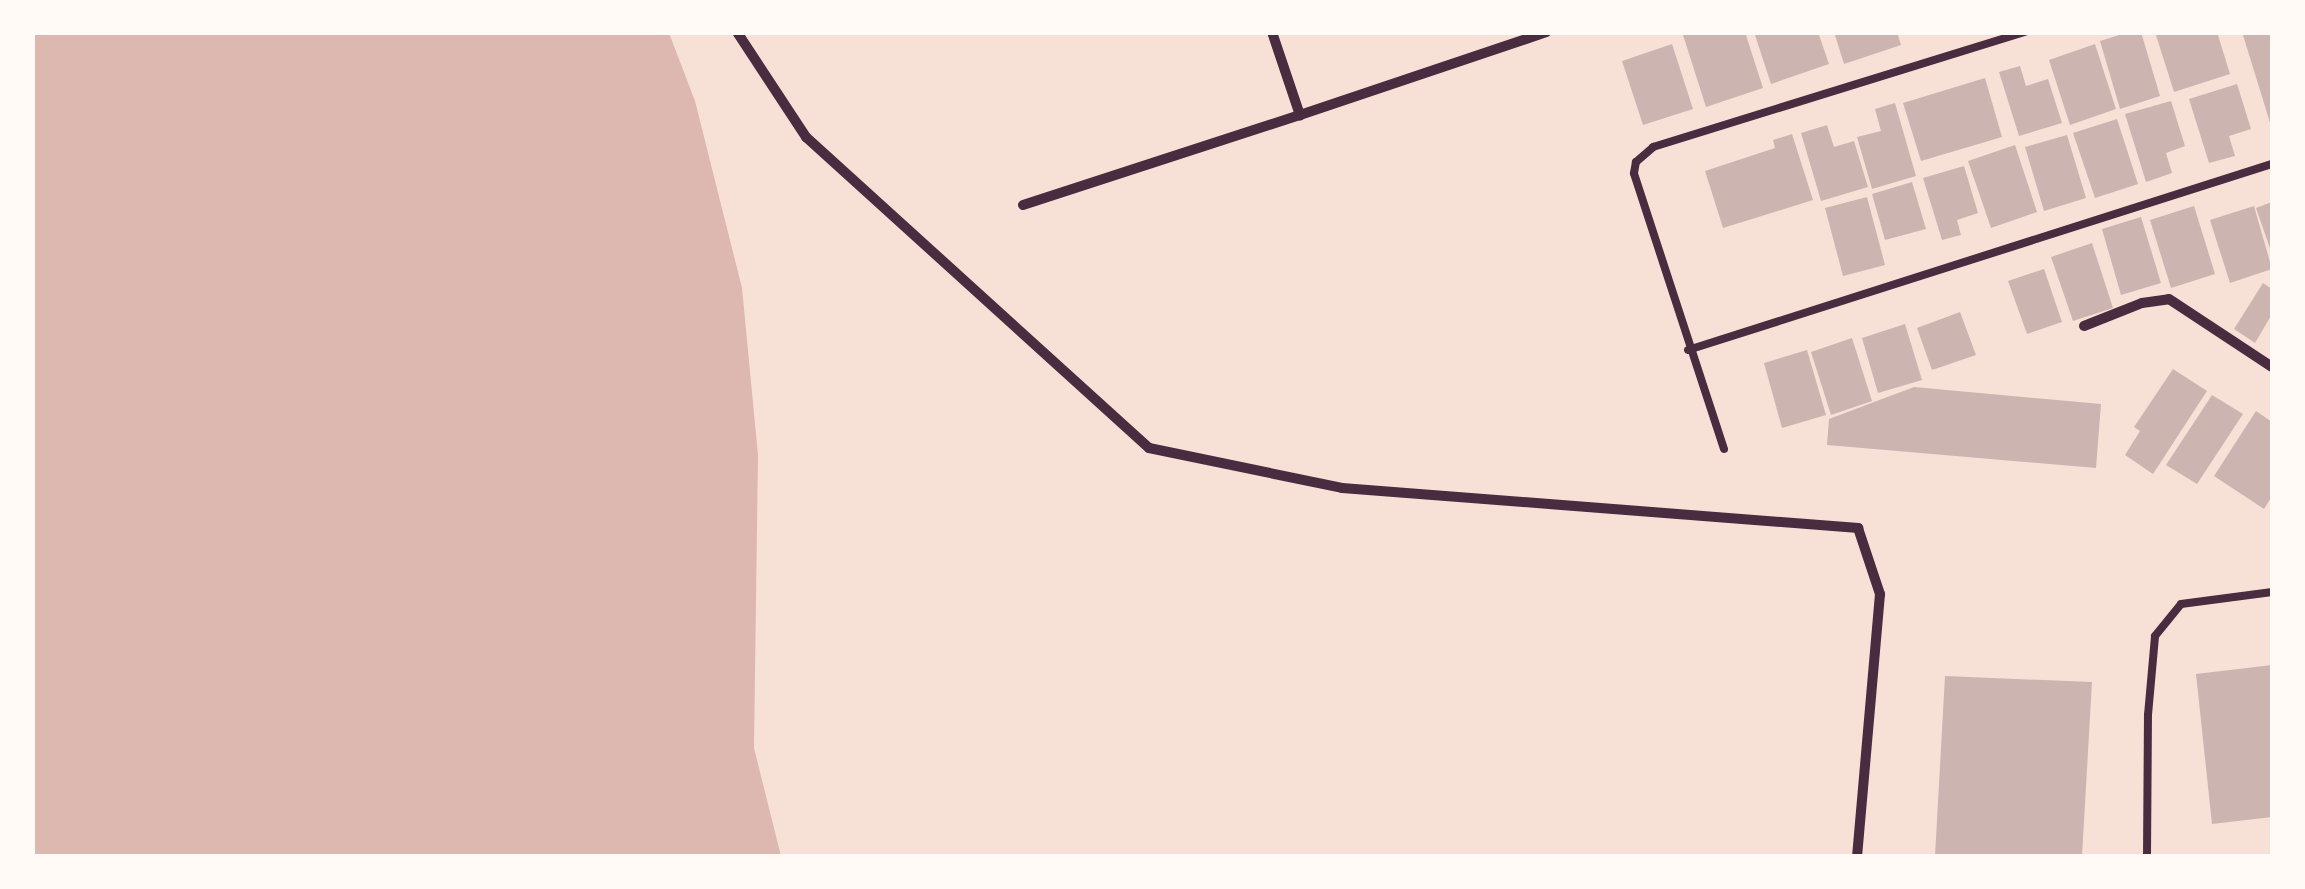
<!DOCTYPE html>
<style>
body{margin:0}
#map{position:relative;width:2305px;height:889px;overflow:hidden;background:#f7e1d7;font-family:"Space Grotesk",sans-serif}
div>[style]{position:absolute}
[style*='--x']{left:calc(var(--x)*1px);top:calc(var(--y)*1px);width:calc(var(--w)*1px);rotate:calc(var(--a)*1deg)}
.water>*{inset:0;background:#dcb8b0}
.building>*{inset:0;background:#ccb4b1}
.service>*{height:8px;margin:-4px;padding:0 4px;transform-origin:4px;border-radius:4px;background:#4a2c40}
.minor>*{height:10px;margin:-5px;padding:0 5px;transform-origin:5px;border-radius:5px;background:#4a2c40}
span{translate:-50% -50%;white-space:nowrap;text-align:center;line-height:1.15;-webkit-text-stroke:10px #fffaf5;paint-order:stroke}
.frame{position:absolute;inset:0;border:35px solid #fffaf5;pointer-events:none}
</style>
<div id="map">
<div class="water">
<div style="clip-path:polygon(32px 33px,669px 33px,695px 101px,742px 288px,758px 455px,754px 748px,781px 856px,33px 856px)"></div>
</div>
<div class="building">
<div style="clip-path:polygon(1691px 32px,1745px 32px,1763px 88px,1706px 107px,1683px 35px)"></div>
<div style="clip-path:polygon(1754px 32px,1818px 32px,1829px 64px,1771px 84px)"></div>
<div style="clip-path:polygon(1834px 32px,1897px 32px,1901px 45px,1844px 64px)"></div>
<div style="clip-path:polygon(2129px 32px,2141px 32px,2160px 96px,2120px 109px,2100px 41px)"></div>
<div style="clip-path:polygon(2155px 32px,2217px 32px,2230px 74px,2174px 92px)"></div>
<div style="clip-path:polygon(2242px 32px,2272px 32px,2272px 129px)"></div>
<div style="clip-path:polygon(1672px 44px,1693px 109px,1643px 125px,1622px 61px)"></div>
<div style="clip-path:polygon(2095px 44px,2116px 109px,2070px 125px,2049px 60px)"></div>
<div style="clip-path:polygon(2020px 66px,2026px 86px,2048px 79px,2062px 123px,2019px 136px,1999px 72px)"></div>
<div style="clip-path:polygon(1985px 78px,2002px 137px,1921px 161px,1903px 103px)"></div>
<div style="clip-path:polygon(2237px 84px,2251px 129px,2229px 136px,2235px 156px,2209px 163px,2189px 99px)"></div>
<div style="clip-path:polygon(2171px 101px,2185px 146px,2166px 153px,2172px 173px,2146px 182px,2125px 114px)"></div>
<div style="clip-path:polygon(1895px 103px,1916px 176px,1872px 189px,1857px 137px,1881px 131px,1875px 109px)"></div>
<div style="clip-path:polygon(2117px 119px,2138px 184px,2095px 198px,2073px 133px)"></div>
<div style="clip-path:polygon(1827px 125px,1834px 147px,1854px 141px,1868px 187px,1821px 201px,1801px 133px)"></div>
<div style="clip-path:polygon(1792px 134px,1813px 200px,1723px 228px,1705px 171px,1775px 148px,1773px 140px)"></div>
<div style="clip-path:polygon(2067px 135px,2086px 198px,2044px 211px,2025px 147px)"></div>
<div style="clip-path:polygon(2015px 145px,2037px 212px,1991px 228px,1968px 161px)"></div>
<div style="clip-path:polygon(1964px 166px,1978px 213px,1957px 220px,1961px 235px,1942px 240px,1923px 178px)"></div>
<div style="clip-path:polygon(1912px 182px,1926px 229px,1885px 240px,1872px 194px)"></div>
<div style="clip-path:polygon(1867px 197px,1885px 265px,1843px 276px,1825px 208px)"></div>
<div style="clip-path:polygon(2272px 202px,2272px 254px,2256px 208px)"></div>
<div style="clip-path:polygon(2194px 206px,2215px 274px,2171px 288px,2150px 220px)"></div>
<div style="clip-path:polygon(2254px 206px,2272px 269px,2230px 283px,2210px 220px)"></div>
<div style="clip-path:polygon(2141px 217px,2161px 283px,2121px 295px,2102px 229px)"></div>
<div style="clip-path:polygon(2092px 243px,2113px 308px,2073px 321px,2051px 257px)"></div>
<div style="clip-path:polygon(2044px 269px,2062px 322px,2027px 334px,2008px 281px)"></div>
<div style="clip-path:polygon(2263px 283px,2272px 289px,2272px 314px,2255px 343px,2234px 329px)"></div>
<div style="clip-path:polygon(1960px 312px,1976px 355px,1932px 370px,1917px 328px)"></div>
<div style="clip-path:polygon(1905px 324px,1922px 380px,1878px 393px,1862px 338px)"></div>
<div style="clip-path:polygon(1852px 338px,1872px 401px,1831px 415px,1811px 352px)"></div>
<div style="clip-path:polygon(1807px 350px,1826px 415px,1782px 428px,1764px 363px)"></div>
<div style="clip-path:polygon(2173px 369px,2207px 391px,2153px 474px,2125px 455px,2140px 431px,2134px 427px)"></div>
<div style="clip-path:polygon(1914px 387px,2101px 404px,2096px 468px,1827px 445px,1829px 419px)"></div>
<div style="clip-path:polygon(2212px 395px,2243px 414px,2197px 484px,2166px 465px)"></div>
<div style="clip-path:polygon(2256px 411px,2272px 422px,2272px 496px,2264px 509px,2214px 476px)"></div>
<div style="clip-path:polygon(2272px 665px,2272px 817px,2212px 824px,2196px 674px)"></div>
<div style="clip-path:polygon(1945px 676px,2092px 682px,2082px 856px,1935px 856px)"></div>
</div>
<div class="service">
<div style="--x:1688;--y:350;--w:613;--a:-17.67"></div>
<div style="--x:1724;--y:449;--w:290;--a:-108.1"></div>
<div style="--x:1634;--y:173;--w:11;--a:-80"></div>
<div style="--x:1636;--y:162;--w:23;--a:-41"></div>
<div style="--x:1653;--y:147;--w:389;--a:-17.2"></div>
<div style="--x:2147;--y:856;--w:141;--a:-89.6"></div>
<div style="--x:2148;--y:715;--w:79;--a:-84.9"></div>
<div style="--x:2155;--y:636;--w:41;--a:-50.9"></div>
<div style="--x:2181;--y:604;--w:92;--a:-7.5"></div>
</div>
<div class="minor">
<div style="--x:737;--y:32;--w:126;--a:56.7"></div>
<div style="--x:806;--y:137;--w:463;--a:42.2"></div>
<div style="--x:1149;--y:448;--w:197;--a:11.7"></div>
<div style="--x:1342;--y:488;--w:518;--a:4.43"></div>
<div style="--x:1858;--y:528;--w:70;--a:71.6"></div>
<div style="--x:1880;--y:594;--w:263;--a:95"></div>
<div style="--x:1272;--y:32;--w:88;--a:71.4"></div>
<div style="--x:1300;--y:115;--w:260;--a:-18.6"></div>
<div style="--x:1023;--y:205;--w:291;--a:-18"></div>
<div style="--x:2084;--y:326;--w:62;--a:-21.6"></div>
<div style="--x:2142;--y:303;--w:27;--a:-8"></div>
<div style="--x:2169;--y:299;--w:123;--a:33.4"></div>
</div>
<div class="frame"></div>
</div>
